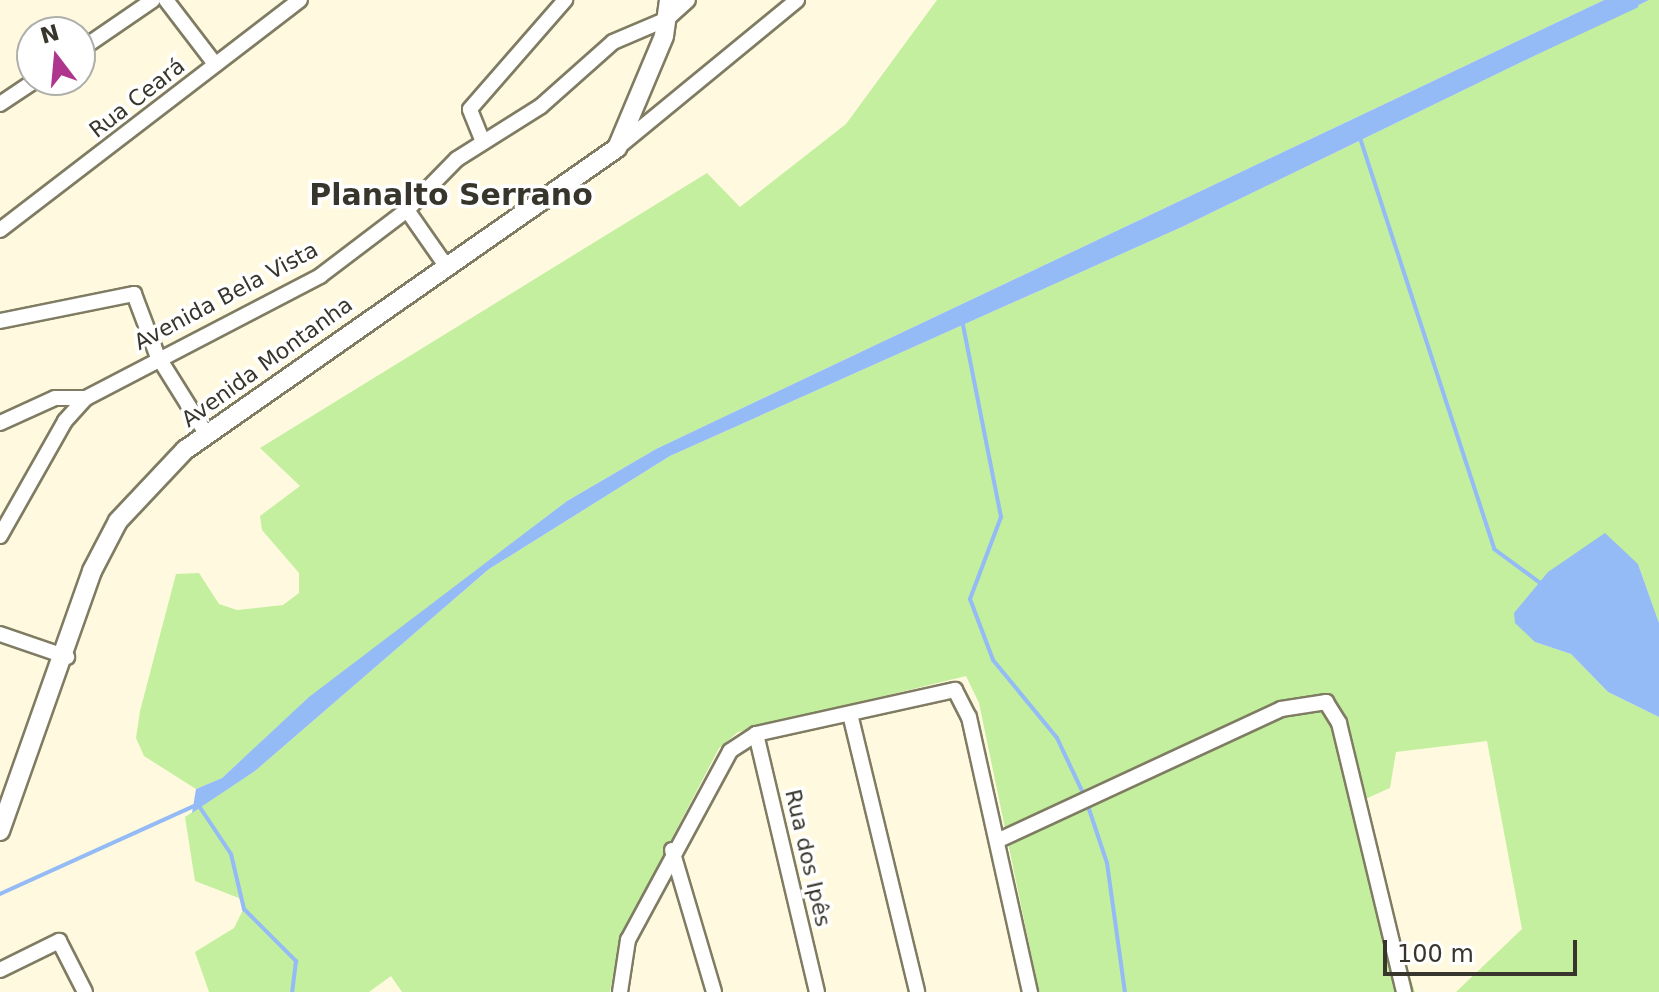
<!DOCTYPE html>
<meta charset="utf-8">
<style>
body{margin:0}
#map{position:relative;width:1659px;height:992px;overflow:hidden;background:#fffadf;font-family:"DejaVu Sans",sans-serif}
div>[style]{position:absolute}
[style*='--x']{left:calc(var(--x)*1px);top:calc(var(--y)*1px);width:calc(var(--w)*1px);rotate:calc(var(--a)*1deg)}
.green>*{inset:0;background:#c3ef9f}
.water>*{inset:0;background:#94bbf5}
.stream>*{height:4px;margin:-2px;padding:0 2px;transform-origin:2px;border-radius:2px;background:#94bbf5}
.roads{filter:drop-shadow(2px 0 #7f7c63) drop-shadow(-2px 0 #7f7c63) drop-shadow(0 2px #7f7c63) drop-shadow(0 -2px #7f7c63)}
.minor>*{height:14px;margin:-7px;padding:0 7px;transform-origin:7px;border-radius:7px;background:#fff}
.tertiary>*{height:18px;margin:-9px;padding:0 9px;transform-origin:9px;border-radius:9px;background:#fff}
span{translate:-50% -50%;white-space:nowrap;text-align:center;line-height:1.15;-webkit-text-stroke:7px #fff;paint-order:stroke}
.street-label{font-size:22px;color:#38362c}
.district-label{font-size:30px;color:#38362c;font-weight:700}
.north{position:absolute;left:16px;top:16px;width:80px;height:80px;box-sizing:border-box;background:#fff;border:2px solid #afafab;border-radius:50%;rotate:344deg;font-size:22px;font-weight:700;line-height:32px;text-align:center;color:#38362c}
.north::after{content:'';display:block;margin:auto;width:28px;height:36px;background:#ae378d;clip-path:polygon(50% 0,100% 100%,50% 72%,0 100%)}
.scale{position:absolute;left:1383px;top:940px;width:194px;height:36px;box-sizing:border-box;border:4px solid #38362c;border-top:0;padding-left:10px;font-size:24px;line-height:28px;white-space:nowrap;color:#38362c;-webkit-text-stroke:6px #fff;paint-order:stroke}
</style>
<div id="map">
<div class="green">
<div style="clip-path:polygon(937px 0,1604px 0,656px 449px,567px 501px,309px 698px,222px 778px,196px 789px,144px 756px,136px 738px,140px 711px,176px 574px,199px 573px,219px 604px,237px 610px,283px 605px,299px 593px,299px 573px,262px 530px,260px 516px,300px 486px,260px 448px,707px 173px,740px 207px,846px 124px)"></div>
<div style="clip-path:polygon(1649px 0,1659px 0,1659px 623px,1638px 564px,1535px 642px,1571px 654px,1608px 692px,1659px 717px,1659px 992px,1456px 992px,1522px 929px,1487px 741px,1396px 752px,1390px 788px,1354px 804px,1415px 992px,1039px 992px,979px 703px,966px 676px,738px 732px,719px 748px,620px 938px,610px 992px,402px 992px,391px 976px,369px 992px,209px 992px,195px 952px,234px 928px,244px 908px,239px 898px,195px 881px,185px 817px,255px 771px,489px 569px,670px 456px,1184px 226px)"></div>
</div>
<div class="water">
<div style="clip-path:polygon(1604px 0,1649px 0,1184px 226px,670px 456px,489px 569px,255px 771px,192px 813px,196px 789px,222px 778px,309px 697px,567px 501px,656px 449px)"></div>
<div style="clip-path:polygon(1605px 533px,1638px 564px,1659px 623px,1659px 717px,1608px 692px,1571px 654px,1535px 642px,1515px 623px,1514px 613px,1548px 572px)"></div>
</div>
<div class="stream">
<div style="--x:1398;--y:117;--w:263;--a:-25"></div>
<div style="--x:1359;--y:135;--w:435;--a:71.9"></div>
<div style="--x:1494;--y:549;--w:61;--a:36.3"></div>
<div style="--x:963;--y:325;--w:196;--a:78.8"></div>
<div style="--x:1001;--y:517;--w:88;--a:110.7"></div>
<div style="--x:970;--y:599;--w:65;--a:69.3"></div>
<div style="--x:993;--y:660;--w:101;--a:50.6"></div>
<div style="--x:1057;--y:738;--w:63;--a:64.7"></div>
<div style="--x:199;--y:806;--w:58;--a:56.3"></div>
<div style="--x:231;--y:854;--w:57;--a:76.7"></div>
<div style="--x:244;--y:909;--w:74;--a:45"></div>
<div style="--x:296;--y:961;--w:31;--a:97"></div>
<div style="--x:1088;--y:806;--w:60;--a:71.6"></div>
<div style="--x:1107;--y:863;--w:130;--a:82.1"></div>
<div style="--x:0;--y:894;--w:217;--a:-24.4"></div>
</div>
<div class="roads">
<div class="minor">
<div style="--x:166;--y:0;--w:81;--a:52.6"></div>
<div style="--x:80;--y:50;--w:88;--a:-34.4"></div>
<div style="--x:0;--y:104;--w:43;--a:-33.7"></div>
<div style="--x:483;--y:142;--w:35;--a:-112"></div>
<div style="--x:470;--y:109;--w:145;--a:-48.9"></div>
<div style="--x:617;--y:148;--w:233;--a:-39.4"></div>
<div style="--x:407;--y:210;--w:65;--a:55.1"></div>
<div style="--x:0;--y:230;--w:378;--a:-37.5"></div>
<div style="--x:0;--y:321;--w:137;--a:-11.4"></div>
<div style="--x:134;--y:294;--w:65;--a:69.3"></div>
<div style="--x:157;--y:355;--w:94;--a:58"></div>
<div style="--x:0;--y:423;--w:60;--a:-24.4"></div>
<div style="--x:55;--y:398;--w:31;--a:0"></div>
<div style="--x:0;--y:536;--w:132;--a:-60.5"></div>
<div style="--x:65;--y:421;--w:31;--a:-48"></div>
<div style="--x:86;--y:398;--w:264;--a:-27.5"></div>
<div style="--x:320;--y:276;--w:109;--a:-37.2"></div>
<div style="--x:407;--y:210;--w:71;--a:-45.6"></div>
<div style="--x:457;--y:159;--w:99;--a:-32.2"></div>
<div style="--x:541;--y:106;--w:96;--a:-41.6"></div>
<div style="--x:613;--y:42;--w:59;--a:-23.1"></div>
<div style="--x:667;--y:19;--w:28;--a:-42"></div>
<div style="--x:0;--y:634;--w:71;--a:18.9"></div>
<div style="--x:850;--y:714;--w:286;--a:76.4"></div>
<div style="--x:756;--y:734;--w:265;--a:76.7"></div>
<div style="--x:999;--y:840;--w:311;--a:-24.9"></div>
<div style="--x:1281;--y:709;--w:46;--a:-8.8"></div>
<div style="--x:1326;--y:702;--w:25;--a:58"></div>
<div style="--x:1339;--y:723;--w:277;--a:76.4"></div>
<div style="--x:672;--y:850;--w:148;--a:73.5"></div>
<div style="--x:0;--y:970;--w:66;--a:-26.2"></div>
<div style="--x:59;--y:941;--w:57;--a:63"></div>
<div style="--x:620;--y:992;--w:53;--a:-81.3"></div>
<div style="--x:628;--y:940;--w:215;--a:-61.6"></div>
<div style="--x:730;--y:751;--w:31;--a:-33"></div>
<div style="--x:756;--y:734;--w:204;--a:-12.5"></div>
<div style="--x:955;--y:690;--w:30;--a:63"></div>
<div style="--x:969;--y:717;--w:282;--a:77.5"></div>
</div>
<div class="tertiary">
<div style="--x:0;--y:831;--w:276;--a:-70.5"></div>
<div style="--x:92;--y:571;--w:56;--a:-62.5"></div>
<div style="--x:118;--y:521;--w:98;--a:-46.7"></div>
<div style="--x:185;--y:450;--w:527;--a:-34.96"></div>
<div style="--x:617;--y:148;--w:121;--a:-67.2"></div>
<div style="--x:664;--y:36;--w:36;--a:-82"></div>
</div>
</div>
<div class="street-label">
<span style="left:137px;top:98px;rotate:-38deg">Rua Ceará</span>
<span style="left:226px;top:296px;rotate:-28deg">Avenida Bela Vista</span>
<span style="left:267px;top:362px;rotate:-36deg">Avenida Montanha</span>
<span style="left:808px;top:858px;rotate:77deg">Rua dos Ipês</span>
</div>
<div class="district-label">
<span style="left:451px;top:195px">Planalto Serrano</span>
</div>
<div class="north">N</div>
<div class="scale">100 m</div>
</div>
